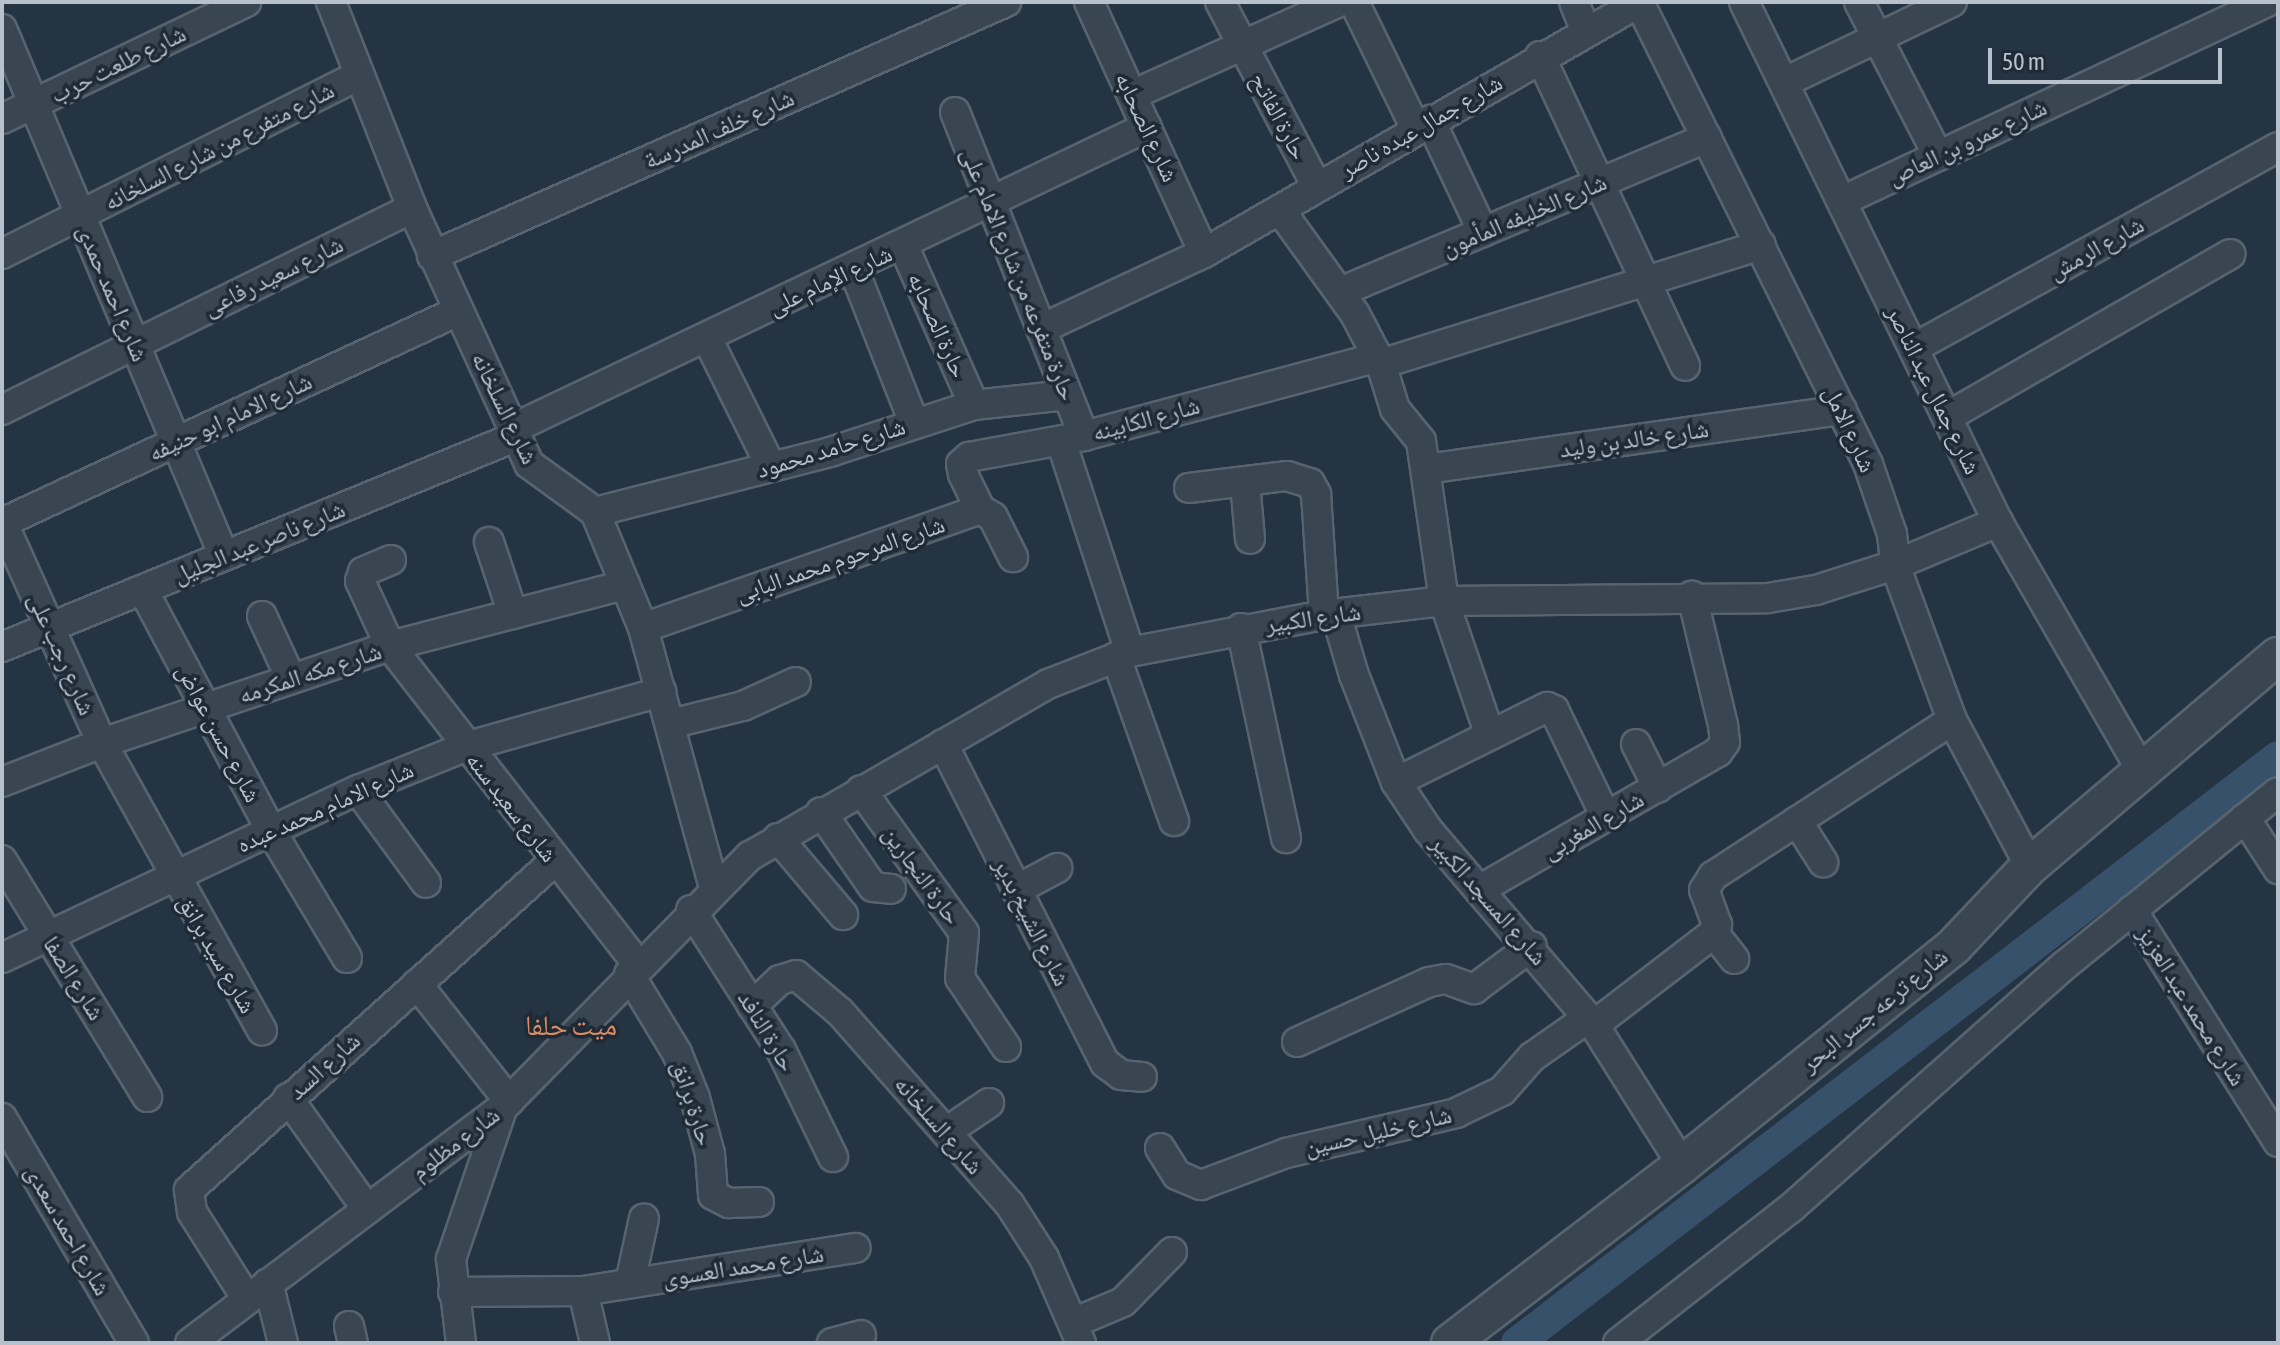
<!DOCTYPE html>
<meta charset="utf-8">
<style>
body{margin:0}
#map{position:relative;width:2280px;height:1345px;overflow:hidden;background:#253442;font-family:"Asap Condensed","Noto Naskh Arabic",sans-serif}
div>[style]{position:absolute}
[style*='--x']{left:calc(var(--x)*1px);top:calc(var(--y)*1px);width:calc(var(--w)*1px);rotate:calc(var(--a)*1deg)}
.canal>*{height:32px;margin:-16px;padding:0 16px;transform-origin:16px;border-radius:16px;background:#38516a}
.roads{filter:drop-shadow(2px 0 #57646f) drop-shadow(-2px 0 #57646f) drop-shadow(0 2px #57646f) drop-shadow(0 -2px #57646f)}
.minor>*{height:28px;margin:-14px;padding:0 14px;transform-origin:14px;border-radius:14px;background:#394652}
.tertiary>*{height:36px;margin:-18px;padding:0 18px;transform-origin:18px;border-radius:18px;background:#394652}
span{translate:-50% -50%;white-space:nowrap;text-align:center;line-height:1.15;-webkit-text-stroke:7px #1e2b37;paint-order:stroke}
.street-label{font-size:24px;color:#b6c1cc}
.quarter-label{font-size:28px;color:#da8c63}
.frame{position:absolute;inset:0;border:4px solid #b6c1cc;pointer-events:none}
.scale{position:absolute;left:1988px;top:48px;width:234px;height:36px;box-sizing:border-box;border:4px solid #b6c1cc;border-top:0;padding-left:10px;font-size:24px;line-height:28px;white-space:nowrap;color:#b6c1cc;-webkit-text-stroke:6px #1e2b37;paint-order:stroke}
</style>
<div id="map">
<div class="canal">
<div style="--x:1517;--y:1343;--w:960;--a:-37.6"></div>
</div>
<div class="roads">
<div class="minor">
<div style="--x:331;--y:2;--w:221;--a:68.5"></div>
<div style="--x:412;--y:208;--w:281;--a:65.4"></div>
<div style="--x:529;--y:464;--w:82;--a:36"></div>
<div style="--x:595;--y:512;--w:126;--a:67.5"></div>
<div style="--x:643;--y:628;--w:270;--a:74.7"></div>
<div style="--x:1089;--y:2;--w:276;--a:65.4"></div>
<div style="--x:1220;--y:2;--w:209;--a:62.3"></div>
<div style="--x:1354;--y:2;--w:141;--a:64"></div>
<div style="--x:1574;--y:2;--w:31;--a:68"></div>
<div style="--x:1639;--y:2;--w:516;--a:63.63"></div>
<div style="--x:1868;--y:464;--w:74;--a:71.1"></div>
<div style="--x:1892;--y:534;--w:31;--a:84"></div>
<div style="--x:1895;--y:565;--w:165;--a:69.8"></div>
<div style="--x:1952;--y:720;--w:166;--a:61.9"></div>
<div style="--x:1744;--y:2;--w:579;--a:63.97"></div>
<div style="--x:1998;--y:522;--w:286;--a:60"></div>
<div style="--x:1859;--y:2;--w:173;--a:62.8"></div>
<div style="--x:2;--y:29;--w:572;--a:67.16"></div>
<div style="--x:1540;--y:56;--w:342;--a:64.9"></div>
<div style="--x:1785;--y:82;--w:185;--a:-25.6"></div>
<div style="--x:1132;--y:95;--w:227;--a:-24.2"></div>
<div style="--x:955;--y:112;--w:349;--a:68.3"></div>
<div style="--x:2;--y:119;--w:271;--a:-25.6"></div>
<div style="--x:1430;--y:120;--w:124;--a:64.7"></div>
<div style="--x:1842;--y:201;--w:468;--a:-25.1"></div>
<div style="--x:1280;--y:210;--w:128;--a:54.2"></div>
<div style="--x:1355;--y:314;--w:56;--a:62.5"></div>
<div style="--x:1381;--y:364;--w:47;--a:72.7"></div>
<div style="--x:1395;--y:409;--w:41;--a:50.9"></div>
<div style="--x:1421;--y:441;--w:162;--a:81.8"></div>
<div style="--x:1444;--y:601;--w:142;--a:71.1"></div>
<div style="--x:903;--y:245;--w:175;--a:66.1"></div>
<div style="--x:2;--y:254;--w:397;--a:-26.6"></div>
<div style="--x:432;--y:256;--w:628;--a:-23.87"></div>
<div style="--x:853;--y:268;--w:167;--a:68.5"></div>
<div style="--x:1340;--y:292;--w:398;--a:-22.8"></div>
<div style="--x:1041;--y:329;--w:180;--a:-25"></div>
<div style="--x:1204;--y:253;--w:503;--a:-29.93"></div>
<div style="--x:707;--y:338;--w:144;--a:63.6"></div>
<div style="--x:1914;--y:348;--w:416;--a:-28.9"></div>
<div style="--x:1381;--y:364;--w:398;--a:-17.4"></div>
<div style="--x:2;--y:410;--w:457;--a:-26.2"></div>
<div style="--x:1947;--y:417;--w:327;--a:-29.9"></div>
<div style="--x:512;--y:429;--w:703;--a:-25.44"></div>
<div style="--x:1061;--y:441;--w:222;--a:71.9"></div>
<div style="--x:1427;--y:469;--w:419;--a:-8.1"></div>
<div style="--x:1245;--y:482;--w:57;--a:85"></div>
<div style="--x:1189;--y:488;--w:99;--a:-7"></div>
<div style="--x:1287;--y:476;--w:24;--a:17"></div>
<div style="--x:1310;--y:483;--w:13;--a:61"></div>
<div style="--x:1316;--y:494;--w:121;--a:86.2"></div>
<div style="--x:980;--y:509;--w:39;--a:-116"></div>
<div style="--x:963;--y:474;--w:10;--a:-101"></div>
<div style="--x:961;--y:464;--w:11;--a:-41"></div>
<div style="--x:969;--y:457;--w:117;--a:-10.3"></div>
<div style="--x:1084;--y:436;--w:304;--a:-15"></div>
<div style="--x:595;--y:512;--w:243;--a:-14.3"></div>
<div style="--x:830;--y:452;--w:151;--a:-18.1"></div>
<div style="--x:974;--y:405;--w:94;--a:-6.1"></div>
<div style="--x:2;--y:521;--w:243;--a:65.8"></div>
<div style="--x:102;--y:743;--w:329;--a:60.9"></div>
<div style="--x:2;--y:523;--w:503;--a:-24.93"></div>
<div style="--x:489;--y:542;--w:76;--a:71.6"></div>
<div style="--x:391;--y:560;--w:30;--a:157"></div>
<div style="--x:363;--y:572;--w:9;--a:108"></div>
<div style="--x:360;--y:581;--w:72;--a:65.2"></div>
<div style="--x:390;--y:646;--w:404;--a:52.1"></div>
<div style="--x:143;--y:590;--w:273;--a:62"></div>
<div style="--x:271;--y:831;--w:148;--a:59.1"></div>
<div style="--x:1336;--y:614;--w:64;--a:73.6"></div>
<div style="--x:1354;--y:675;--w:115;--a:68.6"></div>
<div style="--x:1396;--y:782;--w:58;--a:56.3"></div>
<div style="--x:1428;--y:830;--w:256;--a:49.6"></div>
<div style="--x:1594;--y:1025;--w:165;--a:57.8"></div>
<div style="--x:262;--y:616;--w:69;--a:65.3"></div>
<div style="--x:643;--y:628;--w:357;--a:-19.4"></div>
<div style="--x:980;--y:509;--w:15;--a:32"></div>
<div style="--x:993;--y:517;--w:45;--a:63.4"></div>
<div style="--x:1241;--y:628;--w:215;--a:77.9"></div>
<div style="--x:2;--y:647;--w:554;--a:-22.26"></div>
<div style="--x:1116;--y:657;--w:174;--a:70.5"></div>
<div style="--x:670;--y:724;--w:75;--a:-13.9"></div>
<div style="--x:743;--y:706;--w:58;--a:-24.4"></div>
<div style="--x:943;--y:744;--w:358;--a:63.1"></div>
<div style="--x:1105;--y:1063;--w:20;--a:37"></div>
<div style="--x:1121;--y:1075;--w:21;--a:5"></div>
<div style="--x:1636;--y:744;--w:49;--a:63.4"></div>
<div style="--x:2;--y:782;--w:107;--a:-21.3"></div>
<div style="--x:102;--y:743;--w:304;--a:-18.6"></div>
<div style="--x:390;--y:646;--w:243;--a:-14.6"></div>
<div style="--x:1396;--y:782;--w:169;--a:-26.4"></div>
<div style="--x:1547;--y:707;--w:8;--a:23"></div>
<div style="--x:1554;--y:710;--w:119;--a:64.1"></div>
<div style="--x:358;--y:790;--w:115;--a:53.8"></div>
<div style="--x:861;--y:790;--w:176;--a:54.2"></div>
<div style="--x:964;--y:933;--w:45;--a:95.1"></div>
<div style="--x:960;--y:978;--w:83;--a:56.3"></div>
<div style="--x:821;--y:812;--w:91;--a:55.3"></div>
<div style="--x:873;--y:887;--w:18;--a:6"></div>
<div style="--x:2245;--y:818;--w:61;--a:57.1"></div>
<div style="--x:1797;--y:821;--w:49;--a:57.6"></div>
<div style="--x:778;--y:838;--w:101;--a:49.8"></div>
<div style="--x:2;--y:860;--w:278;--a:58.5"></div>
<div style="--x:1016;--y:890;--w:47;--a:-28.2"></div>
<div style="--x:1479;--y:890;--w:276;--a:-30"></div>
<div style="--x:1718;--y:752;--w:12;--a:-55"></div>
<div style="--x:1725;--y:742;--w:17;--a:-97"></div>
<div style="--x:1723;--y:725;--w:133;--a:-103.5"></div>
<div style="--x:691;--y:910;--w:166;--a:57.3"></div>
<div style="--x:781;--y:1050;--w:119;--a:64.1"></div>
<div style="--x:2132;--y:910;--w:274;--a:57.8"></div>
<div style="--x:1714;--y:933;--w:33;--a:52"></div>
<div style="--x:2;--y:958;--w:394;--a:-25.3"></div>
<div style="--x:358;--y:790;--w:115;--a:-21.9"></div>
<div style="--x:465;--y:747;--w:204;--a:-15.7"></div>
<div style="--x:629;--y:974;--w:92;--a:58.7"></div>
<div style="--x:677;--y:1053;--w:48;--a:68.2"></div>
<div style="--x:695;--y:1098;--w:58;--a:75"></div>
<div style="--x:710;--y:1154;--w:41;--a:85.8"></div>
<div style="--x:713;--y:1195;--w:18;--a:27"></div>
<div style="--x:729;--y:1203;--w:30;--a:-2"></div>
<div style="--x:417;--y:984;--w:149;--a:51.8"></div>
<div style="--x:752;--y:1006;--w:38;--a:-43"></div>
<div style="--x:780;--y:980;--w:17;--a:-17"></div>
<div style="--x:796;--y:975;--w:57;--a:40.1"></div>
<div style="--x:840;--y:1012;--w:257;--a:48.6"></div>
<div style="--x:1010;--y:1205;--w:63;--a:57.3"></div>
<div style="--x:1044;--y:1258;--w:93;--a:66.5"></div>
<div style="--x:1594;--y:1025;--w:151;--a:-37.5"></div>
<div style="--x:1714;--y:933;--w:9;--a:-69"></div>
<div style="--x:1717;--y:925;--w:37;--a:-110"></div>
<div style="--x:1704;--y:890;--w:17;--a:-57"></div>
<div style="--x:1713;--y:876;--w:285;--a:-33.1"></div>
<div style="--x:1297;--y:1042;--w:145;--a:-24.4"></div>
<div style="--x:1429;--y:982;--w:17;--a:-10"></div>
<div style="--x:1446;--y:979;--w:30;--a:20"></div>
<div style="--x:1474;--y:989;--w:72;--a:-36.6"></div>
<div style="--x:288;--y:1098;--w:136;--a:54.6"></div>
<div style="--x:2;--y:1118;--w:261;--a:59.6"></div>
<div style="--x:946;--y:1132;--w:52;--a:-34"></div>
<div style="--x:1160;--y:1148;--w:32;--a:58"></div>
<div style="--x:1177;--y:1175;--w:26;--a:23"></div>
<div style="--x:1201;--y:1185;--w:91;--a:-20.6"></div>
<div style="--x:1286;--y:1153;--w:175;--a:-13.2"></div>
<div style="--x:1456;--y:1113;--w:51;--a:-25.6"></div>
<div style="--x:1502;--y:1091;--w:45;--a:-48.6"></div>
<div style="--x:1532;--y:1057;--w:68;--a:-34.9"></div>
<div style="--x:268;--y:1283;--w:62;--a:76"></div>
<div style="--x:630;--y:1283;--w:66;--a:-77.8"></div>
<div style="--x:583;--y:1291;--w:53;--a:77"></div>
<div style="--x:453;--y:1292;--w:130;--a:-0.4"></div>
<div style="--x:583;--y:1291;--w:276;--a:-9"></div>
<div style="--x:247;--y:1299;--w:103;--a:-122.3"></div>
<div style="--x:192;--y:1212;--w:22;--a:-98"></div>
<div style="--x:189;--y:1190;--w:493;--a:-42"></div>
<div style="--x:1073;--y:1323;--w:54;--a:-22.8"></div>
<div style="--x:1123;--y:1302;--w:70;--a:-45.6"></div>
<div style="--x:349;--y:1326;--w:17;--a:77"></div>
<div style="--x:190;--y:1343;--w:391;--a:-37"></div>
<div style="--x:502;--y:1108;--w:354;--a:-45.5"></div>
<div style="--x:750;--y:856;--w:344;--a:-30"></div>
<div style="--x:1048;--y:684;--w:88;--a:-21.3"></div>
<div style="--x:1130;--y:652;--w:197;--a:-10.8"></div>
<div style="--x:1324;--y:615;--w:121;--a:-6.7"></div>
<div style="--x:1444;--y:601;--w:324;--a:-0.5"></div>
<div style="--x:1768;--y:598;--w:49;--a:-9.5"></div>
<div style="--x:1816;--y:590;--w:83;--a:-17.6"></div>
<div style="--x:1895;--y:565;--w:112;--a:-22.7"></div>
<div style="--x:461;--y:1343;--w:85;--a:-96.8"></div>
<div style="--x:451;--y:1259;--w:158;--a:-71.2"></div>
<div style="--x:832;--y:1343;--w:30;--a:-15"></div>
<div style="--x:1618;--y:1343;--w:219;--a:-38"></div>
<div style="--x:1791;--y:1208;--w:366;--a:-41.6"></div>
<div style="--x:2065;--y:965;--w:274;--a:-39.1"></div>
</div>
<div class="tertiary">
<div style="--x:1450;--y:1343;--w:292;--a:-37.5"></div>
<div style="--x:1682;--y:1165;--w:349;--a:-38.8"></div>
<div style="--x:1954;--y:946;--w:110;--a:-46.5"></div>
<div style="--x:2030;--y:866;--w:325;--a:-40.3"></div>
</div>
</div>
<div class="street-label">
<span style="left:118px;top:64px;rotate:-26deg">شارع طلعت حرب</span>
<span style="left:1279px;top:116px;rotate:62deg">حارة الفاتح</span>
<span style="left:1421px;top:126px;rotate:-30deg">شارع جمال عبده ناصر</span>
<span style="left:1147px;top:127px;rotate:65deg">شارع الصحابه</span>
<span style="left:719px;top:129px;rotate:-24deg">شارع خلف المدرسة</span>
<span style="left:1967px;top:142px;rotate:-25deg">شارع عمرو بن العاص</span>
<span style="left:219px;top:146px;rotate:-27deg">شارع متفرع من شارع السلخانه</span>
<span style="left:1524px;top:215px;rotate:-23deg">شارع الخليفه المأمون</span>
<span style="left:2096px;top:248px;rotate:-29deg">شارع الرمش</span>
<span style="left:1019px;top:274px;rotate:68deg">حارة متفرعه من شارع الامام على</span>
<span style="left:273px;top:276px;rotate:-26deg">شارع سعيد رفاعى</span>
<span style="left:830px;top:280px;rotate:-25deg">شارع الإمام على</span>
<span style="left:113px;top:293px;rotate:67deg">شارع احمد حمدى</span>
<span style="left:938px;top:325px;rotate:66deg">حارة الصحابه</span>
<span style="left:1934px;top:390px;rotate:64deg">شارع جمال عبد الناصر</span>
<span style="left:505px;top:408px;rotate:64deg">شارع السلخانه</span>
<span style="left:230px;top:417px;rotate:-25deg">شارع الامام ابو حنيفه</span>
<span style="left:1146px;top:419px;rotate:-15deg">شارع الكابينه</span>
<span style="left:1850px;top:429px;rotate:65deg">شارع الامل</span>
<span style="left:1634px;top:439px;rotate:-8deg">شارع خالد بن وليد</span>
<span style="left:831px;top:448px;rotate:-17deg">شارع حامد محمود</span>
<span style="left:259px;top:542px;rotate:-22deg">شارع ناصر عبد الجليل</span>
<span style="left:840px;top:559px;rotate:-19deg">شارع المرحوم محمد البابى</span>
<span style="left:1313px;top:618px;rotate:-8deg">شارع الكبير</span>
<span style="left:62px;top:654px;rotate:66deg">شارع رجب على</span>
<span style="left:310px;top:673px;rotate:-18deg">شارع مكه المكرمه</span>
<span style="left:219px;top:733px;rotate:62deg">شارع حسن عواض</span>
<span style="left:325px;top:807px;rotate:-24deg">شارع الامام محمد عبده</span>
<span style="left:512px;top:807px;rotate:52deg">شارع سعيد سنه</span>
<span style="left:1593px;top:825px;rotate:-30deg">شارع المغربى</span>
<span style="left:922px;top:875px;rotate:54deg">حارة النجارين</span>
<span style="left:1489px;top:900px;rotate:49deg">شارع المسجد الكبير</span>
<span style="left:1032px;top:922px;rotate:63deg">شارع الشيخ بدير</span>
<span style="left:217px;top:954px;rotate:60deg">شارع سيد برانق</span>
<span style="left:74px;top:978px;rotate:58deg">شارع الصفا</span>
<span style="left:2192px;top:1006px;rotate:58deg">شارع محمد عبد العزيز</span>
<span style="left:1874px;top:1010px;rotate:-39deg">شارع ترعه جسر البحر</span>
<span style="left:767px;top:1031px;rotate:59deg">حارة النافد</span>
<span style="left:324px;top:1066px;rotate:-42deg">شارع السد</span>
<span style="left:693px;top:1103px;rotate:72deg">حارة برانق</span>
<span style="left:939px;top:1125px;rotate:49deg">شارع السلخانه</span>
<span style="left:1378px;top:1131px;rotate:-13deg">شارع خليل حسين</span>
<span style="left:455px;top:1143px;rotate:-37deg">شارع مظلوم</span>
<span style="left:68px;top:1230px;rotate:60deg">شارع احمد سعدى</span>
<span style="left:743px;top:1266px;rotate:-9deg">شارع محمد العسوى</span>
</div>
<div class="quarter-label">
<span style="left:571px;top:1025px">ميت حلفا</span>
</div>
<div class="frame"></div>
<div class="scale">50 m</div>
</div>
